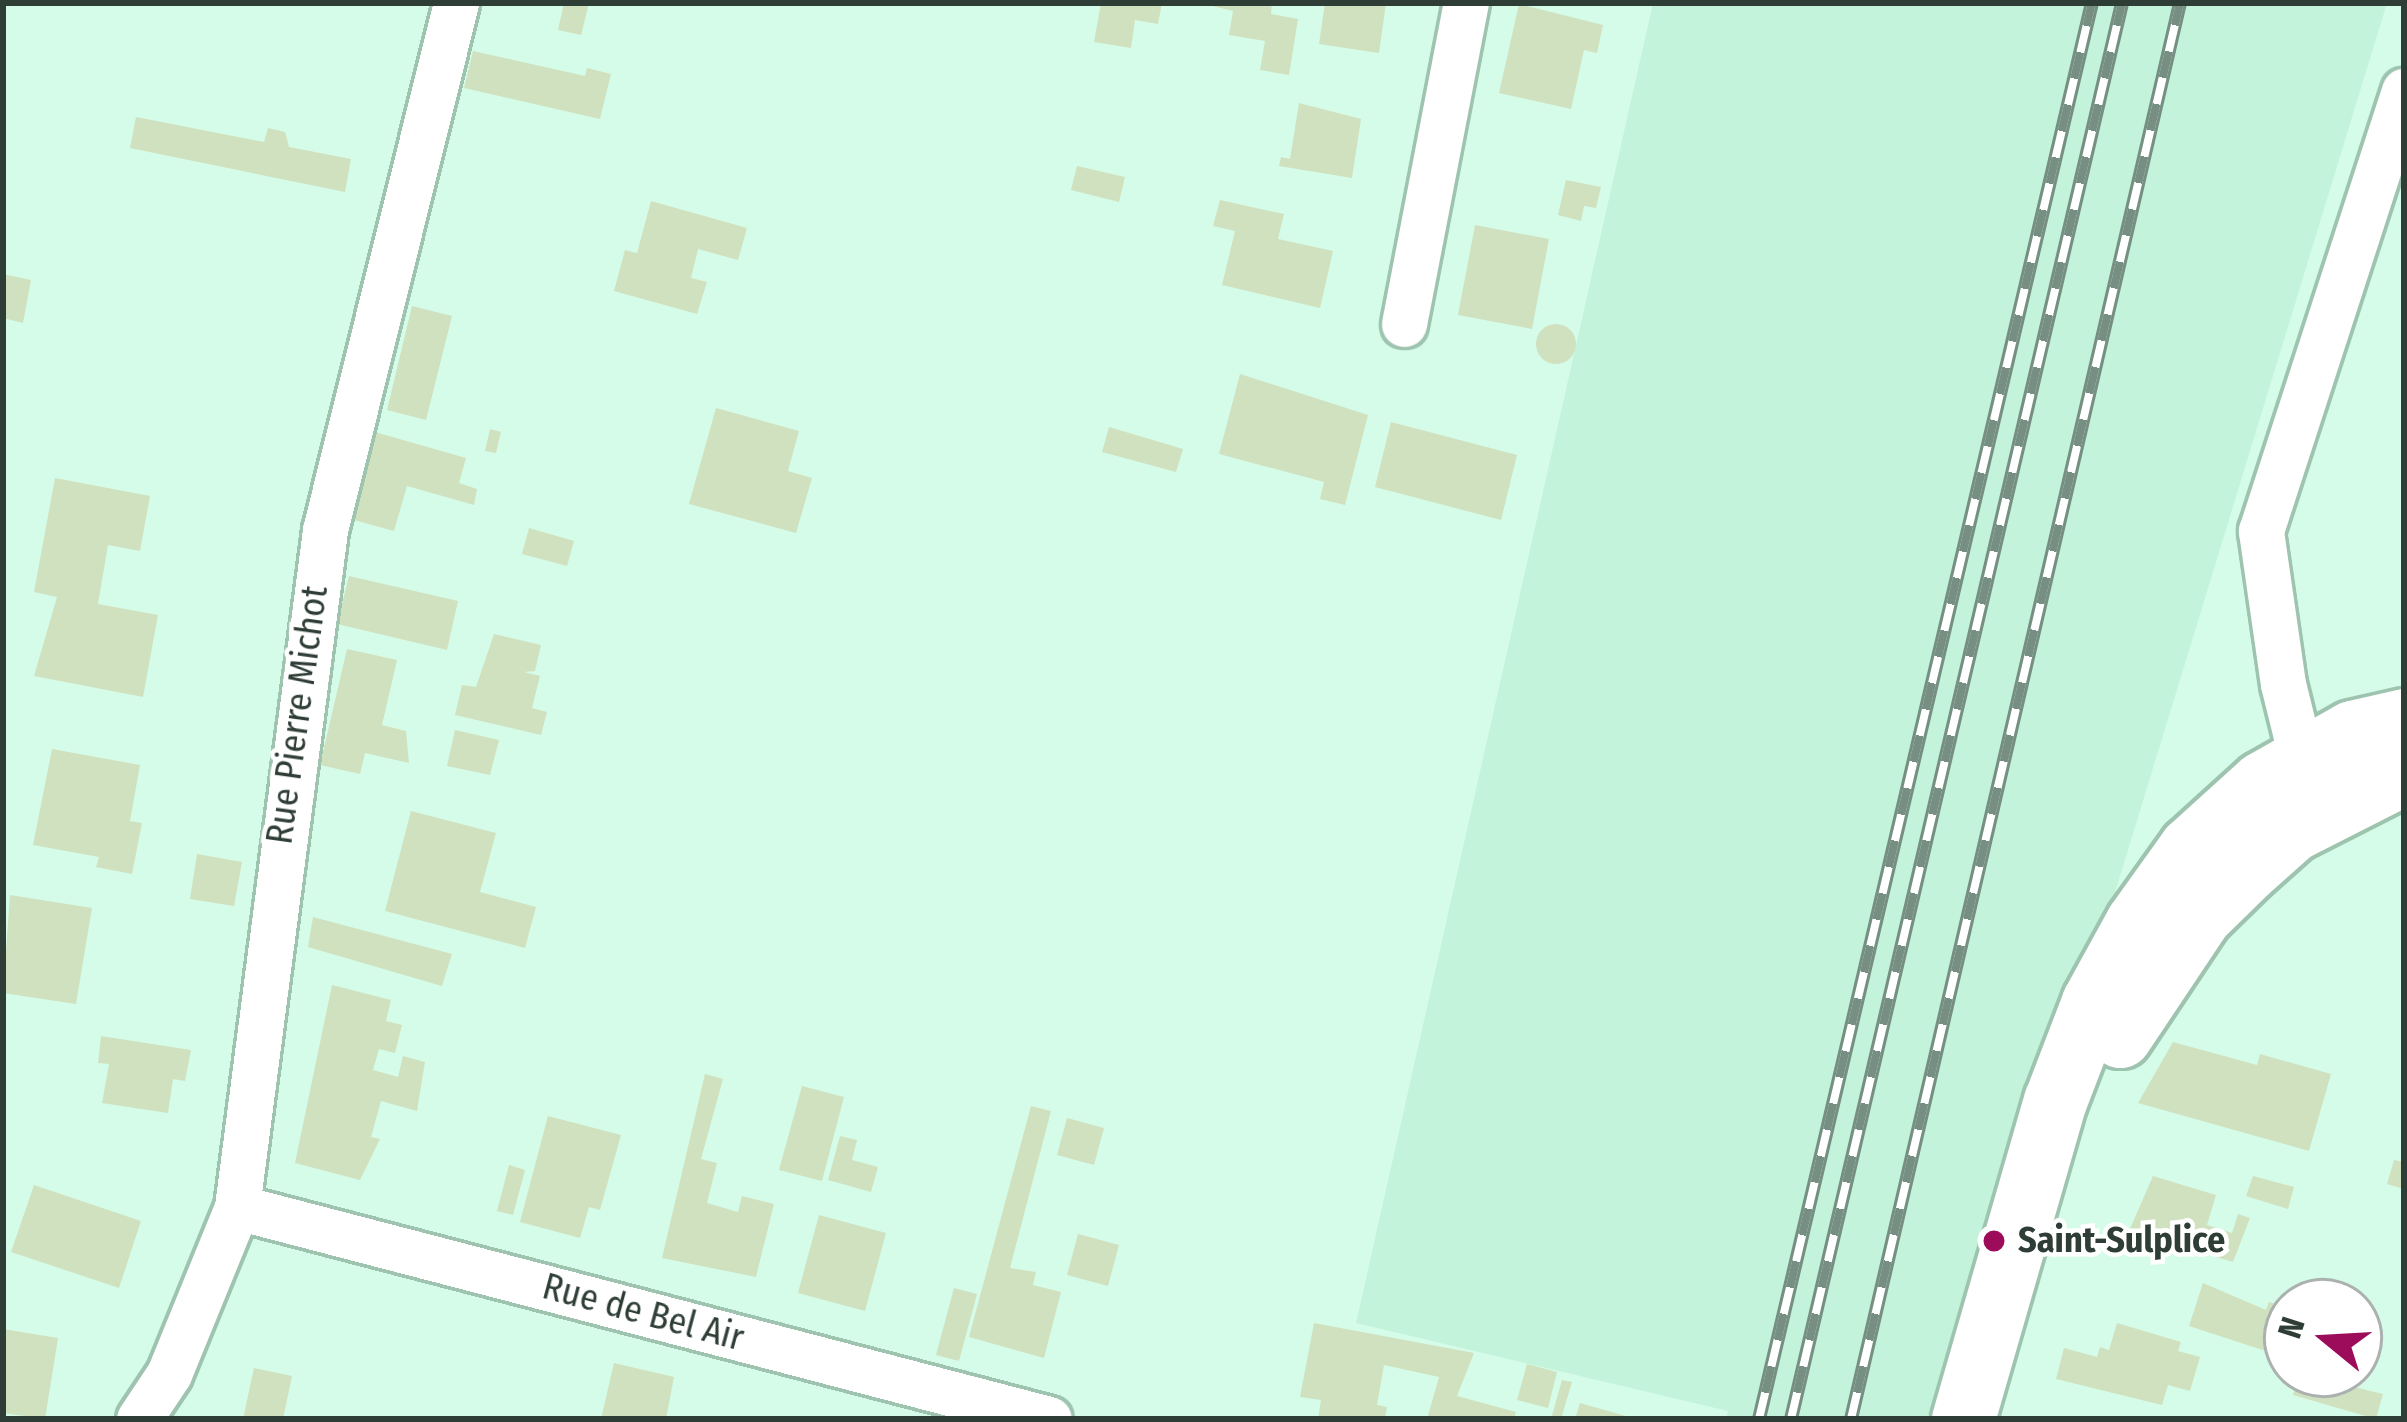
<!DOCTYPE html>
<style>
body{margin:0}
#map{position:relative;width:2407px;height:1422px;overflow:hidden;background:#d5fce8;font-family:"Fira Sans Condensed",sans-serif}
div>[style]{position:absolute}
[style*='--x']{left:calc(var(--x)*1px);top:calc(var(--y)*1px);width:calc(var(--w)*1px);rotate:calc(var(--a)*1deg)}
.built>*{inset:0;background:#c4f3db}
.building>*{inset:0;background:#d0e1bf}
.round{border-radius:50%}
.roads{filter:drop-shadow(3px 0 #9ec4b0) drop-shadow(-3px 0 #9ec4b0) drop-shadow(0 3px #9ec4b0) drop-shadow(0 -3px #9ec4b0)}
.minor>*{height:45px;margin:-22.5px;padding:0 22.5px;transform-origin:22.5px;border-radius:22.5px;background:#fff}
.secondary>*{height:63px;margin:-31.5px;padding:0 31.5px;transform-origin:31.5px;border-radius:31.5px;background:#fff}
.rail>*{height:14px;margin-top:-7px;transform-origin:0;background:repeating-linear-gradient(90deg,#fff 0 27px,#768f82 0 54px);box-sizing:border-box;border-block:3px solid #768f82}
.dots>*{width:33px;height:33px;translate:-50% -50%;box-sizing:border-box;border:6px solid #fff;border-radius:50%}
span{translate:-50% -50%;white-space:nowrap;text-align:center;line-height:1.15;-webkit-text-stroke:9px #fff;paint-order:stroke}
.street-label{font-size:36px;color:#2e3d35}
.poi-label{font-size:36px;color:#2e3d35;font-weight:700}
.left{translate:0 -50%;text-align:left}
.frame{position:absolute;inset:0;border:6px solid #2e3d35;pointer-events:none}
.north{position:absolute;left:2263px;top:1278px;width:120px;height:120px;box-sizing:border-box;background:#fff;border:3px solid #abb1ae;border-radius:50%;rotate:288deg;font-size:33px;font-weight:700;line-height:48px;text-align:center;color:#2e3d35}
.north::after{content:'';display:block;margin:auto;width:42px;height:54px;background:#9c0c5a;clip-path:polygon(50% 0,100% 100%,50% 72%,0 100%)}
</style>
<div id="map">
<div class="built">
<div style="clip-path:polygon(1653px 3px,2387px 3px,1954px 1419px,1726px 1419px,1728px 1411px,1356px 1323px)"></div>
</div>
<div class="building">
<div style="clip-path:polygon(564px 3px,589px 3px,581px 35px,558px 30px)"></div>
<div style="clip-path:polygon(1101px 3px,1162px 3px,1158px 24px,1135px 20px,1131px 48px,1094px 42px)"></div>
<div style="clip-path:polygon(1200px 3px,1272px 3px,1271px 14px,1298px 19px,1289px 75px,1260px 70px,1265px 41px,1229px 35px,1233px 11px)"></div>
<div style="clip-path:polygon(1325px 3px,1386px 3px,1379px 53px,1319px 44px)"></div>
<div style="clip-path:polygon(1519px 4px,1603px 25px,1597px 53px,1584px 50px,1571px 109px,1499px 93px)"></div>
<div style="clip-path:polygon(473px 51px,585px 76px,587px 68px,611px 74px,600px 119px,464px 88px)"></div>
<div style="clip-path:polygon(1299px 103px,1361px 119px,1352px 178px,1279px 166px,1281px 157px,1290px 159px)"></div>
<div style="clip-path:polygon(136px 117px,264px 142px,268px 128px,285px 132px,289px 147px,351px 159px,345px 192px,130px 148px)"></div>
<div style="clip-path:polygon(1077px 166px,1125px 177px,1119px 202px,1071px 190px)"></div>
<div style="clip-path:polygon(1566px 180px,1601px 187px,1596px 208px,1584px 206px,1581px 221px,1558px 215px)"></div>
<div style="clip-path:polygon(1220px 200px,1284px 214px,1278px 239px,1333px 251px,1320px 308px,1222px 285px,1235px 231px,1213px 226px)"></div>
<div style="clip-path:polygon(651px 201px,747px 228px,738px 260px,698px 249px,691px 278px,707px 282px,697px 314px,614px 291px,625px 250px,637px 253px)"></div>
<div style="clip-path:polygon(1475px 225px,1549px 239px,1532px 329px,1458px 315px)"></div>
<div style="clip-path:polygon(3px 274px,31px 280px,23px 323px,3px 318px)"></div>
<div style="clip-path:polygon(412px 306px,452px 316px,426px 420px,387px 410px)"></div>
<div class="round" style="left:1536px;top:324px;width:40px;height:40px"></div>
<div style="clip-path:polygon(1240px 374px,1368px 415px,1345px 505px,1320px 499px,1324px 482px,1219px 454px)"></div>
<div style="clip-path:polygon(716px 408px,799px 431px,788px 471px,812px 478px,796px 533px,689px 504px)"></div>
<div style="clip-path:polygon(1391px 422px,1517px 455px,1501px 520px,1375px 487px)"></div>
<div style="clip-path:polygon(1109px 427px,1183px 449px,1176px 472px,1102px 452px)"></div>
<div style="clip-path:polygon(490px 429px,501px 432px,496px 453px,485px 451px)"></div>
<div style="clip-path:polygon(368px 430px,466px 458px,459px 483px,477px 489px,474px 505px,407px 486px,394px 531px,354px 520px,370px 458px,362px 456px)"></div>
<div style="clip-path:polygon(55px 478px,150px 496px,140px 551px,108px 545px,98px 604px,158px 615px,143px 697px,34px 676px,57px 597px,34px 592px)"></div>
<div style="clip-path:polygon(529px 528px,574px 541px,567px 566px,522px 554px)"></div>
<div style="clip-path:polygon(349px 576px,458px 601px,447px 650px,337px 624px)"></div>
<div style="clip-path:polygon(494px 634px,541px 645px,535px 671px,524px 672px,540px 676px,532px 708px,547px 712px,541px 735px,455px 715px,462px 685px,476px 687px)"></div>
<div style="clip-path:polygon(347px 649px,397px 660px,382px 725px,406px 731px,409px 763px,365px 753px,360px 774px,320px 765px)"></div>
<div style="clip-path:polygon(455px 730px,499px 740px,490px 775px,447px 766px)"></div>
<div style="clip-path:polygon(52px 749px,140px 765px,130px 821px,142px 823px,132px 874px,96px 867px,99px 857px,33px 845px)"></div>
<div style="clip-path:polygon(411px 811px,496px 833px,480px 892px,536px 907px,525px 948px,385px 911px)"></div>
<div style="clip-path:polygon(197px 854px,242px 862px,234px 906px,190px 899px)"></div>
<div style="clip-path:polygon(10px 895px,92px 908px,76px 1004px,3px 993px)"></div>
<div style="clip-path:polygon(313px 917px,452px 954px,442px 986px,308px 947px)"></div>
<div style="clip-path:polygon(332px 985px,391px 1000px,386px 1021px,402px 1025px,395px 1053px,379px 1049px,373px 1070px,398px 1077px,403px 1056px,425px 1062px,417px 1111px,381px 1101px,371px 1137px,380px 1139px,360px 1180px,295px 1163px)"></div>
<div style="clip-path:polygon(101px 1036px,191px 1050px,185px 1081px,173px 1079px,168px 1113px,102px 1103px,109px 1064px,98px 1063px)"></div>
<div style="clip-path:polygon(2173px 1042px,2257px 1065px,2260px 1054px,2331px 1074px,2309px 1151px,2138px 1103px)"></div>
<div style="clip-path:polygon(705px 1074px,723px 1079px,701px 1159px,717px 1163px,707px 1203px,738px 1212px,742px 1196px,774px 1204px,756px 1277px,662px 1258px)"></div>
<div style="clip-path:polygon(802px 1086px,844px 1097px,822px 1181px,779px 1170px)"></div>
<div style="clip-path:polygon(1031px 1106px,1051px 1111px,1010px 1268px,1036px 1272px,1033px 1285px,1061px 1292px,1044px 1358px,969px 1337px)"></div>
<div style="clip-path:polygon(548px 1116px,621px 1135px,600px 1210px,589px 1207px,580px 1238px,520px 1222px)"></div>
<div style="clip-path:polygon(1067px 1118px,1104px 1128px,1094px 1165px,1057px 1155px)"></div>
<div style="clip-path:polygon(840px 1136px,857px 1140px,852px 1160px,878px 1167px,871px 1192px,828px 1180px)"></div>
<div style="clip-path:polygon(2394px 1160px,2404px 1162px,2404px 1189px,2387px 1184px)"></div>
<div style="clip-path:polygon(509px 1165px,525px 1170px,513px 1215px,497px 1211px)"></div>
<div style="clip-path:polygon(2153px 1176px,2216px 1195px,2207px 1225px,2232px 1233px,2238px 1214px,2250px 1218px,2233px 1262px,2129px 1231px)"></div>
<div style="clip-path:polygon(2253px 1176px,2294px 1187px,2288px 1209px,2246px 1196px)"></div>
<div style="clip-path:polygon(34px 1185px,141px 1221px,119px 1288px,11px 1252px)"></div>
<div style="clip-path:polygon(819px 1215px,886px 1233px,865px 1311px,798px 1293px)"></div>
<div style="clip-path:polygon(1078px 1234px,1119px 1245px,1108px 1286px,1067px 1275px)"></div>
<div style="clip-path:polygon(2203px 1283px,2266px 1310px,2269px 1302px,2287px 1307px,2287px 1358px,2189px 1326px)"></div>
<div style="clip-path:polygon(954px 1288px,977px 1294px,959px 1361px,936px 1355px)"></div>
<div style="clip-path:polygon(1314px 1323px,1474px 1353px,1457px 1396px,1516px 1412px,1514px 1419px,1427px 1419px,1439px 1377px,1384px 1365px,1377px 1405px,1387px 1407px,1385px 1419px,1318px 1419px,1321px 1400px,1300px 1397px)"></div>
<div style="clip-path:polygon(2117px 1323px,2181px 1342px,2178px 1351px,2200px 1357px,2190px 1391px,2168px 1385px,2162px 1405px,2056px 1379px,2064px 1348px,2097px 1357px,2100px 1347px,2109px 1350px)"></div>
<div style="clip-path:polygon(3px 1329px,58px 1338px,45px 1419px,3px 1413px)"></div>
<div style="clip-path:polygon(614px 1363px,674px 1377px,666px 1419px,601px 1419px)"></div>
<div style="clip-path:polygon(1527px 1364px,1557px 1372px,1548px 1408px,1517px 1400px)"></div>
<div style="clip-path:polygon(254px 1368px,292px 1376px,283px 1419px,243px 1419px)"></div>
<div style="clip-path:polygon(2300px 1374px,2383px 1394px,2376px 1419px,2293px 1395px)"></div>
<div style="clip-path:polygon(1562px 1380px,1572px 1382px,1561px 1419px,1551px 1419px)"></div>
<div style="clip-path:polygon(1580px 1403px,1633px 1418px,1633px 1419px,1575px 1419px)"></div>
</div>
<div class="roads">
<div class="minor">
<div style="--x:1404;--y:324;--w:327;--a:-79.1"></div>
<div style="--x:2309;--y:789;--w:108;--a:-103.9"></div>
<div style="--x:2283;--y:684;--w:155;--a:-98.2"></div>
<div style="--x:2261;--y:531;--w:463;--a:-72"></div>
<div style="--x:237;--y:1207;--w:839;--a:14.63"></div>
<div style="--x:139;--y:1419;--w:54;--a:-56.3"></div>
<div style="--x:169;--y:1374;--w:180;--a:-67.8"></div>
<div style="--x:237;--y:1207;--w:683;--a:-82.59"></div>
<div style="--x:325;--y:530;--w:543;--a:-76.04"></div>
</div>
<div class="secondary">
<div style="--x:2120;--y:1036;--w:144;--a:-56.3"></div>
<div style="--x:2200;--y:916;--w:64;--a:-44.4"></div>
<div style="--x:2246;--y:871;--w:62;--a:-41.7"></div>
<div style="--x:2292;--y:830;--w:126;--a:-27"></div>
<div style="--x:1963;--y:1419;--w:331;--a:-73.9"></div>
<div style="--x:2055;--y:1101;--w:106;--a:-69"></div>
<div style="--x:2093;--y:1002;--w:91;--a:-61.2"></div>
<div style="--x:2137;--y:922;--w:91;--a:-54.4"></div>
<div style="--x:2190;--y:848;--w:97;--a:-42.1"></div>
<div style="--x:2262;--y:783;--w:103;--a:-29.5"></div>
<div style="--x:2352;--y:732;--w:53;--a:-13"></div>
</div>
</div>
<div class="rail">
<div style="--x:1759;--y:1419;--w:1455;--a:-76.77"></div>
<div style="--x:1791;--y:1419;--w:1454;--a:-76.84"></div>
<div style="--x:1851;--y:1419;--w:1454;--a:-76.92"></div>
</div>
<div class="dots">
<div style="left:1994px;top:1241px;background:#9c0c5a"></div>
</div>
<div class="street-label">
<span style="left:298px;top:715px;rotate:-82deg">Rue Pierre Michot</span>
<span style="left:643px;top:1313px;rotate:15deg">Rue de Bel Air</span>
</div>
<div class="poi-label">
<span class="left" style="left:2018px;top:1241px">Saint-Sulplice</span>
</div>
<div class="frame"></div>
<div class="north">N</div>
</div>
